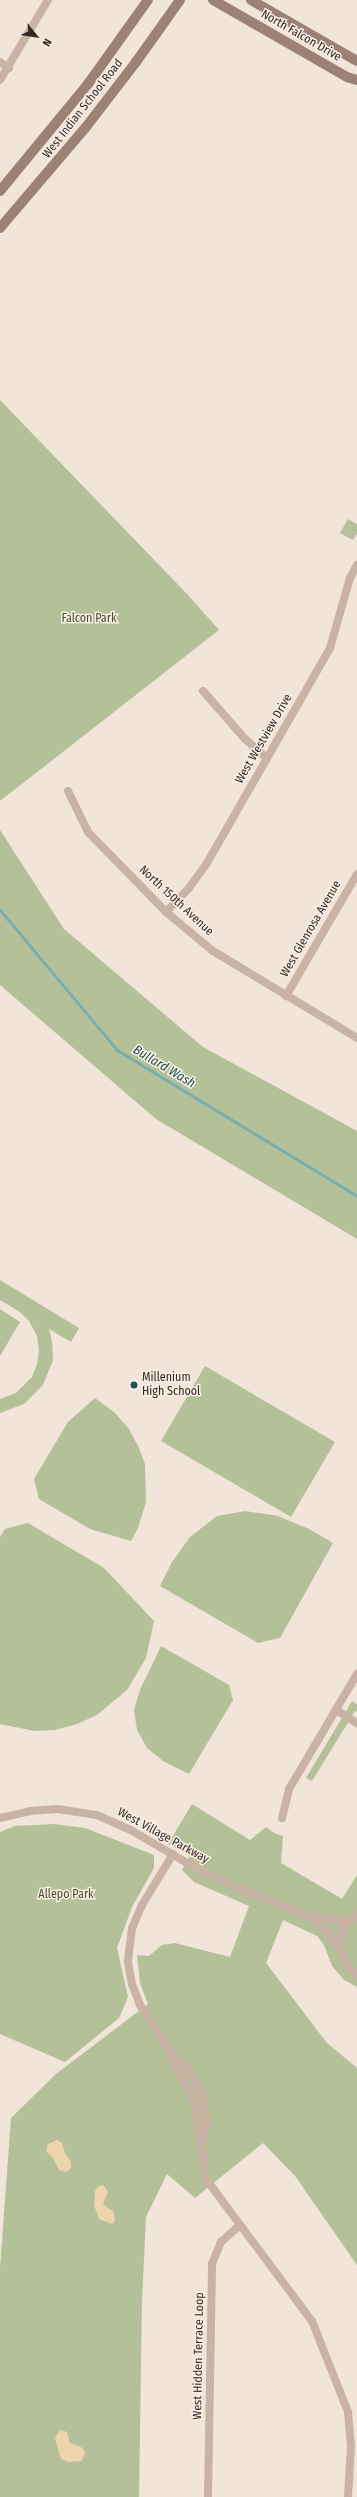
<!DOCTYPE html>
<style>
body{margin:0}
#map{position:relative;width:357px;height:2497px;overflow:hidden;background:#f1e4d8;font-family:"Fira Sans Condensed",sans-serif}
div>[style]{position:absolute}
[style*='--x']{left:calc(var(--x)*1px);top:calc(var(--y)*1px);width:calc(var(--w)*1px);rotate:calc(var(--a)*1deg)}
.green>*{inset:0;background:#b4c098}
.sand>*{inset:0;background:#edd4ad}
.stream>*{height:3px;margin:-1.5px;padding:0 1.5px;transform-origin:1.5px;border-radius:1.5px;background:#77aeae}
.street>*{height:8px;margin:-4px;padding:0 4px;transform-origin:4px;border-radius:4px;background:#c9b3a4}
.secondary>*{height:10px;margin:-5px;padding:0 5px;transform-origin:5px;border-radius:5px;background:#9c8275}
.dots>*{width:11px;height:11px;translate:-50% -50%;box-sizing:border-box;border:2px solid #f9eee4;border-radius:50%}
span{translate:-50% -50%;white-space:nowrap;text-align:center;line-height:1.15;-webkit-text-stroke:3px #f9eee4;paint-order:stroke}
.street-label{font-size:12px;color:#342926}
.park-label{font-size:12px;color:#455229}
.poi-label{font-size:12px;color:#342926}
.left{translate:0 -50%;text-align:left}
.water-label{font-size:13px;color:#1b5455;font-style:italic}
.north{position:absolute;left:16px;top:16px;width:40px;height:40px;-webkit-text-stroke:3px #f9eee4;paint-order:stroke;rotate:120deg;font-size:11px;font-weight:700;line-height:16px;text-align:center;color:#342926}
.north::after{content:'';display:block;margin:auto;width:14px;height:18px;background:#342926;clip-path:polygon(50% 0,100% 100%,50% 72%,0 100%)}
</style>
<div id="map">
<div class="green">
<div style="clip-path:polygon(0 400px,188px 595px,219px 630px,0 801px)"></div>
<div style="clip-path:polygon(348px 519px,357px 524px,357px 534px,353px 540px,340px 533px)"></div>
<div style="clip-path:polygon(0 830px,64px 929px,203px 1047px,357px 1131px,357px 1239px,156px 1119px,0 985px)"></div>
<div style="clip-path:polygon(0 1280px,79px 1328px,71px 1342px,49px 1329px,52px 1341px,53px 1360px,43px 1385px,24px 1404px,0 1413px,0 1399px,16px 1393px,32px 1377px,37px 1364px,39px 1351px,37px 1336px,29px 1321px,20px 1312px,0 1300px)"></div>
<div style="clip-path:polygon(0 1309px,20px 1322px,0 1356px)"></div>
<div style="clip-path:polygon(205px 1366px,335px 1442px,291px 1517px,161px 1441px)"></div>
<div style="clip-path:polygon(95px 1398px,114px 1412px,129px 1429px,139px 1448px,145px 1464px,146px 1502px,138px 1528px,131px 1541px,90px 1529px,39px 1499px,34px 1479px,68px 1422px)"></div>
<div style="clip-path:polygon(245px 1511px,278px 1516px,309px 1529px,333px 1543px,280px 1638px,258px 1643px,160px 1586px,172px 1562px,190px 1537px,217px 1516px)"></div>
<div style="clip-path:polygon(28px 1523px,104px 1568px,154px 1621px,146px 1658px,127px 1690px,97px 1715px,77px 1724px,55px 1730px,35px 1731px,0 1724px,0 1537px,5px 1529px)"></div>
<div style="clip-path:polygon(161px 1646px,229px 1685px,233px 1700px,189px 1774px,163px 1761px,147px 1748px,137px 1730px,134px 1710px,140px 1690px)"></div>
<div style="clip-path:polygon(352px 1701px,357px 1704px,357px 1712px,355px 1711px,312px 1781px,306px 1778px)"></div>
<div style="clip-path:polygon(192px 1804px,250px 1840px,266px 1827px,274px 1833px,283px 1836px,281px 1863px,342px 1899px,357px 1875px,357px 1987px,344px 1980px,332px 1966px,324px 1945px,317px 1936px,283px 1920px,266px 1963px,327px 2043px,357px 2068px,357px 2265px,295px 2176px,263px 2143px,195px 2198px,167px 2174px,146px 2217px,142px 2301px,139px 2497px,0 2497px,0 2268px,11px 2118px,56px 2074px,148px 2004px,140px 1983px,137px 1955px,149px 1956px,162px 1945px,175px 1943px,230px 1957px,249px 1906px,194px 1882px,182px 1870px,190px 1856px,168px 1844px)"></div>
<div style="clip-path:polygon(54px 1824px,85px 1828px,154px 1855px,154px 1868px,132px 1907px,117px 1948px,128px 1997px,119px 2018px,65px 2062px,0 2034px,0 1832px,15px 1826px)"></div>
</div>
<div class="sand">
<div style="clip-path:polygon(57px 2140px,62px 2143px,65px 2153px,71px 2162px,71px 2168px,66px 2172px,59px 2170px,53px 2158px,46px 2151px,48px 2144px)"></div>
<div style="clip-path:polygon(103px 2185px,108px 2192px,103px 2204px,114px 2212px,115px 2221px,113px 2224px,100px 2220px,94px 2206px,95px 2191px,98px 2186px)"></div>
<div style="clip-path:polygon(60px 2430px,67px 2432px,70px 2443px,83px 2448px,85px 2453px,82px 2461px,68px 2462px,61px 2459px,55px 2438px)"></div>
</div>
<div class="stream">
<div style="--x:0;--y:910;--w:182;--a:50.1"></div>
<div style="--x:117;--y:1050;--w:281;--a:31.3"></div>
</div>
<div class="street">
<div style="--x:0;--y:62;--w:11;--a:34"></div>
<div style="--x:0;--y:80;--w:93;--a:-59"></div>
<div style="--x:203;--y:691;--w:64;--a:48.8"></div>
<div style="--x:245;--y:739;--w:29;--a:41"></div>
<div style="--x:68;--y:791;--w:46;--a:64"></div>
<div style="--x:88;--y:832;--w:112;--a:45.7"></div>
<div style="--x:166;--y:912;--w:61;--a:39.7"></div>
<div style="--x:213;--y:951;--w:168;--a:31.1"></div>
<div style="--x:166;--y:912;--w:33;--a:-46"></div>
<div style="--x:189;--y:888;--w:31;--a:-54"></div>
<div style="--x:207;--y:863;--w:248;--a:-60.2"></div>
<div style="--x:330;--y:648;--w:73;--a:-74.1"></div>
<div style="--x:350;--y:578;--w:15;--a:-62"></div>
<div style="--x:286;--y:996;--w:141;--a:-59.8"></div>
<div style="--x:336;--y:1710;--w:25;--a:32"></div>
<div style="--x:0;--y:1818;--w:31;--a:-13"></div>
<div style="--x:30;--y:1811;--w:28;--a:-4"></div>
<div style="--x:58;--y:1809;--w:39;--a:9"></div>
<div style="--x:97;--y:1815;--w:35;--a:24"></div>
<div style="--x:129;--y:1829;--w:75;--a:30.3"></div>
<div style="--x:194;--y:1867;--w:47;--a:25.5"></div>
<div style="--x:236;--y:1887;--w:78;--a:21.9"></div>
<div style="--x:308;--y:1916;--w:41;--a:7"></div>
<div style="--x:282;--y:1818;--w:30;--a:-76"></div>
<div style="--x:289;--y:1789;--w:134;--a:-59.4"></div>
<div style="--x:173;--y:1854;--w:60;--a:121.3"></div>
<div style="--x:142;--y:1905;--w:25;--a:113"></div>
<div style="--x:132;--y:1928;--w:34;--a:97"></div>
<div style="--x:128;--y:1962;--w:22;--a:80"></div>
<div style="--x:132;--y:1984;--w:22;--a:69"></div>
<div style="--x:140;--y:2005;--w:57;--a:57.1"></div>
<div style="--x:171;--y:2053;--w:10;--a:79"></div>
<div style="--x:173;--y:2063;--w:36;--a:60"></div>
<div style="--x:191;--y:2094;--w:19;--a:74"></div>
<div style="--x:196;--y:2112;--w:68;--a:81.5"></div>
<div style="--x:206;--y:2179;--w:177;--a:53.3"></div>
<div style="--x:312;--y:2321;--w:98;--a:68.4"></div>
<div style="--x:348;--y:2412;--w:34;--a:85"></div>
<div style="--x:351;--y:2446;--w:51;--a:93.4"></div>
<div style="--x:357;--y:1915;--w:19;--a:137"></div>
<div style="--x:343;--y:1928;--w:18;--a:103"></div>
<div style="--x:339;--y:1946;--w:22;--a:68"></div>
<div style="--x:347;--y:1966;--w:13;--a:39"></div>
<div style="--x:310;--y:1918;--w:22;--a:39"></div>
<div style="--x:327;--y:1932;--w:18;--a:49"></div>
<div style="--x:171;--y:2053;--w:25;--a:43"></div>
<div style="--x:189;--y:2070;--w:31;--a:63"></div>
<div style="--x:203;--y:2098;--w:25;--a:81"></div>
<div style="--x:207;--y:2123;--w:21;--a:104"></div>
<div style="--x:208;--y:2497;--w:233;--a:-89"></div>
<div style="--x:212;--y:2264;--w:24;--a:-68"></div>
<div style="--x:221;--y:2242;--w:25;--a:-42"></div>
</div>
<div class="secondary">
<div style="--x:213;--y:0;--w:155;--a:29.9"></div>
<div style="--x:347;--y:77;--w:10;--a:17"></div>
<div style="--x:251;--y:0;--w:122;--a:29.9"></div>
<div style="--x:0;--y:191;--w:139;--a:-50.6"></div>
<div style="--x:88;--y:84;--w:103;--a:-54.5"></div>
<div style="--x:0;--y:228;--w:133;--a:-49.6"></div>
<div style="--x:86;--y:127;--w:82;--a:-52.4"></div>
<div style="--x:136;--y:62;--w:76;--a:-54.6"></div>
</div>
<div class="dots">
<div style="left:134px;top:1385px;background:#1b5455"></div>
</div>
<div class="street-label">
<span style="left:301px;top:36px;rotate:30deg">North Falcon Drive</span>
<span style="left:83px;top:109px;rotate:-52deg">West Indian School Road</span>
<span style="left:264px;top:739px;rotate:-60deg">West Westview Drive</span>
<span style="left:176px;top:901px;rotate:43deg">North 150th Avenue</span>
<span style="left:311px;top:929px;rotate:-60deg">West Glenrosa Avenue</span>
<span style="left:163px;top:1836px;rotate:29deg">West Village Parkway</span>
<span style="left:199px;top:2356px;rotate:-89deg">West Hidden Terrace Loop</span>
</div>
<div class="park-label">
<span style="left:89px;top:619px">Falcon Park</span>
<span style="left:66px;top:1895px">Allepo Park</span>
</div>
<div class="poi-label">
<span class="left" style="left:142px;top:1385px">Millenium<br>High School</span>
</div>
<div class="water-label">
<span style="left:164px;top:1067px;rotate:31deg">Bullard Wash</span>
</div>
<div class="north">N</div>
</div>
